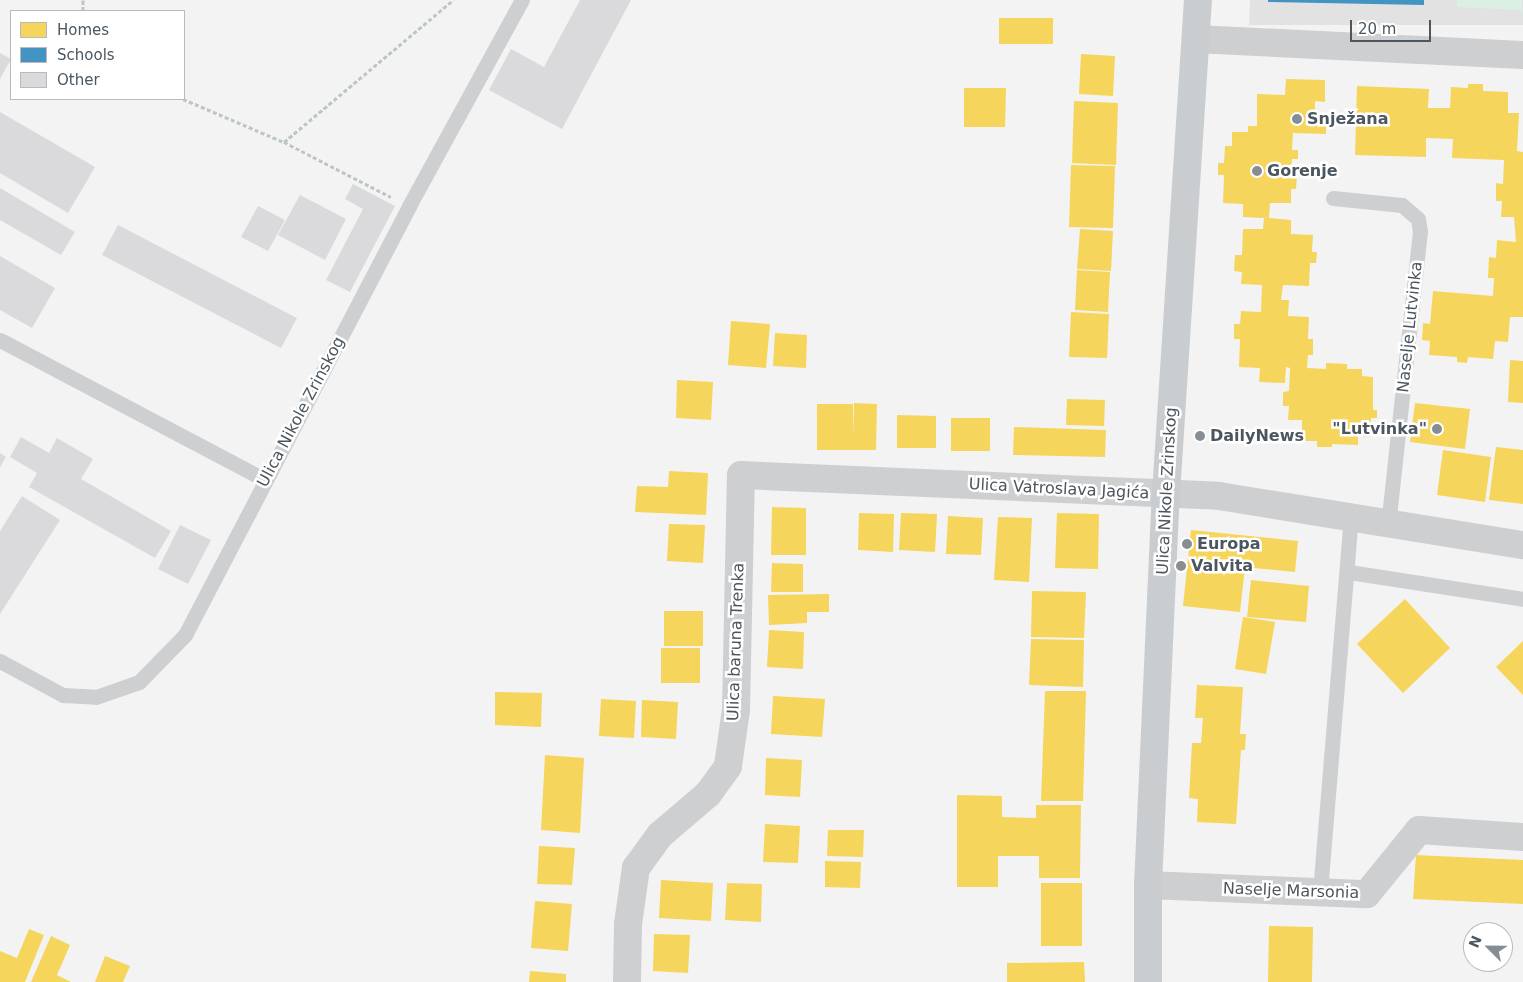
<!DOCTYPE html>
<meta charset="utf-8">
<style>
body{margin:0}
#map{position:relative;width:1523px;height:982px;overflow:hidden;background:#f4f3f3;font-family:"DejaVu Sans",sans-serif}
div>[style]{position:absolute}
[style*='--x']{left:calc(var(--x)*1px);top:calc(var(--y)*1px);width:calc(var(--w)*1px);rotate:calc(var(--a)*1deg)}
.education>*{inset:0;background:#e2e2e3}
.green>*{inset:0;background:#daf0e2}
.homes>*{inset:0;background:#f6d55c}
.schools>*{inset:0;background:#4393c3}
.building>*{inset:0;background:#dadadc}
.path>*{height:3px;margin-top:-1.5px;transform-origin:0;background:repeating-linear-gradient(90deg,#bcc7c3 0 4px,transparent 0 6.5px)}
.lane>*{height:15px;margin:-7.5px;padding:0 7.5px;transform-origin:7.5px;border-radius:7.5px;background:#cdcfd1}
.street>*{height:28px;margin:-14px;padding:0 14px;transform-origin:14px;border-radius:14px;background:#cdcfd1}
.primary>*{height:28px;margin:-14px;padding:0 14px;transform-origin:14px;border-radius:14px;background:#cacdd0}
.dots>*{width:14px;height:14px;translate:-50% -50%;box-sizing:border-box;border:2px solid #fff;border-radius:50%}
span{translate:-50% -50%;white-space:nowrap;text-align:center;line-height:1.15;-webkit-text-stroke:5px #fff;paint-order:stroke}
.poi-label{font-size:16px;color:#4b565f;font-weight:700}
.left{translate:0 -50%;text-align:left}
.right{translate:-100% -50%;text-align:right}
.street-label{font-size:16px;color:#4b565f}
.legend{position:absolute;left:10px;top:10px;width:175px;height:90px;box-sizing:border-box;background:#fff;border:1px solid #b7bbbf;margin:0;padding:6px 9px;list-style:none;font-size:15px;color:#4b565f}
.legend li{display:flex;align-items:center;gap:10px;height:25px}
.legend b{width:25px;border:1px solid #b7bbbf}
.north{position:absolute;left:1463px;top:922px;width:50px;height:50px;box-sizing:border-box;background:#fff;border:1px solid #b7bbbf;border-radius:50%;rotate:293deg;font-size:14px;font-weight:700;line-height:20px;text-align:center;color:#4b565f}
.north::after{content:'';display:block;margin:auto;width:18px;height:22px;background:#868d93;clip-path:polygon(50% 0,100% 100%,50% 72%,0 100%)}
.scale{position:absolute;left:1350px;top:20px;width:81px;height:22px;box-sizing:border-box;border:2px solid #4b565f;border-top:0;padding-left:6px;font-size:15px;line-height:18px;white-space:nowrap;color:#4b565f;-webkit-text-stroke:4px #fff;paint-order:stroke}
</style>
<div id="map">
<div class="education">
<div style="clip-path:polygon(1250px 0,1523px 0,1523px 25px,1249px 25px)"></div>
</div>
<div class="green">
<div style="clip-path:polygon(1457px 0,1522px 0,1522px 10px,1457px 7px)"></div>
</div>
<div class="homes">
<div style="clip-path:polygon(999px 18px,1053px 18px,1053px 44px,999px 44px)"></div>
<div style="clip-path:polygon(1081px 54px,1115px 56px,1113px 96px,1079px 94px)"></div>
<div style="clip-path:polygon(1286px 79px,1325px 80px,1325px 102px,1315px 101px,1315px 122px,1326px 122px,1326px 134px,1293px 133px,1292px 150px,1298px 150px,1298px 159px,1292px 159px,1291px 174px,1297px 175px,1296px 189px,1291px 189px,1291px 203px,1270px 203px,1269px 218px,1291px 220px,1291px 234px,1313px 235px,1312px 252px,1317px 252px,1316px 263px,1310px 263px,1309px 286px,1283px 285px,1281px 300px,1289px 300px,1288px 316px,1309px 317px,1308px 339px,1313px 339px,1313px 355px,1308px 355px,1307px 368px,1326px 369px,1326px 363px,1347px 364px,1347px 369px,1362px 369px,1362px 376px,1373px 377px,1373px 410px,1377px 410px,1377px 418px,1371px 418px,1371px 437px,1358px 436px,1358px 445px,1332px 444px,1332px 447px,1317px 447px,1317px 441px,1302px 441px,1302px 420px,1288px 420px,1289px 406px,1283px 406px,1283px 392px,1289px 391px,1290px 368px,1286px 367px,1285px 383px,1259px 382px,1260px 368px,1239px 367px,1240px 339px,1234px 339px,1234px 324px,1240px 324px,1241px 311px,1261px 312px,1262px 285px,1241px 284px,1242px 272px,1234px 271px,1235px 255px,1242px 255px,1243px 229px,1263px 229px,1264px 218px,1243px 217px,1243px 204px,1223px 203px,1224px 175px,1218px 175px,1218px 163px,1224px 163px,1225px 146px,1232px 146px,1232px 132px,1248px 132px,1248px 126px,1257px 126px,1257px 94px,1285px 95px)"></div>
<div style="clip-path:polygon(1468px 84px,1483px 84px,1483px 91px,1508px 92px,1508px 113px,1519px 113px,1517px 151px,1523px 152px,1523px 317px,1510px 317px,1508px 342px,1495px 341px,1493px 359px,1468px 357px,1467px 363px,1457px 362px,1457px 357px,1429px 355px,1430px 341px,1422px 340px,1423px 323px,1430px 324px,1433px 291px,1493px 296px,1494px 278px,1488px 278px,1489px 257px,1496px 258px,1497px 240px,1516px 242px,1514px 217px,1501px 217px,1502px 201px,1496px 201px,1496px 183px,1503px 184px,1504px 160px,1452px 158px,1453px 139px,1426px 138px,1426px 157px,1355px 155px,1357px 86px,1429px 89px,1428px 108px,1450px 108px,1451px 87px,1468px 88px)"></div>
<div style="clip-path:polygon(964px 88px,1006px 88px,1005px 127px,964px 127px)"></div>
<div style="clip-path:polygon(1074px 101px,1118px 103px,1116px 165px,1072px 163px)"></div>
<div style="clip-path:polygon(1071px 165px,1115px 166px,1113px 228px,1069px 227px)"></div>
<div style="clip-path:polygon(1080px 229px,1113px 231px,1111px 271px,1077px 269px)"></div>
<div style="clip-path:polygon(1077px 270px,1110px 272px,1108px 312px,1075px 310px)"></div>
<div style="clip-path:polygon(1071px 312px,1109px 314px,1107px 358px,1069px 357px)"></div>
<div style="clip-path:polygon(731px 321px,770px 324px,766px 368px,728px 365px)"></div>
<div style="clip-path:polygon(775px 333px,807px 335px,806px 368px,773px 366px)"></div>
<div style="clip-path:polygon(1510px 360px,1523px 361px,1523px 403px,1508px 402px)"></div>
<div style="clip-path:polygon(677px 380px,713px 382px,711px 420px,676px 418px)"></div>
<div style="clip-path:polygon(1067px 399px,1105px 400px,1104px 426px,1066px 425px)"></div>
<div style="clip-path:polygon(854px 403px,877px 404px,876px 450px,817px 450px,817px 404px,853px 404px,854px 439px)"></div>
<div style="clip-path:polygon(1415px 403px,1470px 409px,1465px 449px,1410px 442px)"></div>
<div style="clip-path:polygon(897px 415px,936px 416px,936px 448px,897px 448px)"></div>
<div style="clip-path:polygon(951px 418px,990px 418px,990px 451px,951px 451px)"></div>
<div style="clip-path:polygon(1014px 427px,1106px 430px,1105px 457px,1013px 455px)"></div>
<div style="clip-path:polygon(1496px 447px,1523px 450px,1523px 504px,1489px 500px)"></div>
<div style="clip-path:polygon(1443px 450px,1491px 457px,1485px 502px,1437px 495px)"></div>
<div style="clip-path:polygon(669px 471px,708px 473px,706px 515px,635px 512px,637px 486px,668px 487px)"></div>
<div style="clip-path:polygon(772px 507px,806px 508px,806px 555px,771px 555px)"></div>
<div style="clip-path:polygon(859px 513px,894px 514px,893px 552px,858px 550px)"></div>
<div style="clip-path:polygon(901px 513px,937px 514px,935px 552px,899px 550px)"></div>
<div style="clip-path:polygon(1057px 513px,1099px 514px,1098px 569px,1055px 568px)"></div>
<div style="clip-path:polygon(948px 516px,983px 518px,981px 555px,946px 554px)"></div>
<div style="clip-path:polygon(998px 517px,1032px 518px,1029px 582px,994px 580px)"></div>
<div style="clip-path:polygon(669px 524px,705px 525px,703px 563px,667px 561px)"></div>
<div style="clip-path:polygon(1191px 530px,1298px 541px,1295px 572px,1245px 567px,1240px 612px,1183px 606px)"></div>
<div style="clip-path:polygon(772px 563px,803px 564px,803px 592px,771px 592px)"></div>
<div style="clip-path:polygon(1251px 580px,1309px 586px,1306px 622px,1247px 617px)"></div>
<div style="clip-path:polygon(1032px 591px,1086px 592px,1084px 638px,1031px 637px)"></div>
<div style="clip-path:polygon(829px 594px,829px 612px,807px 612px,807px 623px,769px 625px,768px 595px)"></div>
<div style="clip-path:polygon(1405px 599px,1450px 648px,1403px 693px,1357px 644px)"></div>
<div style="clip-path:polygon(664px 611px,703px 611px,703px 646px,664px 646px)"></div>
<div style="clip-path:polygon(1243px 617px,1275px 622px,1266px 674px,1235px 669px)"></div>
<div style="clip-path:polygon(769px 630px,804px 632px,803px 669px,767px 667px)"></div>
<div style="clip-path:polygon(1031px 639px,1084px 640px,1083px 687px,1029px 685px)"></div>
<div style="clip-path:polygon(1523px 641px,1523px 695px,1496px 667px)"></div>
<div style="clip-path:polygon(661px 648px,700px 648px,700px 683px,661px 683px)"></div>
<div style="clip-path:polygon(1197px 685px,1243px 687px,1240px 734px,1246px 734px,1245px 750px,1241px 750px,1236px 824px,1197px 822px,1198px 799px,1189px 798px,1192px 743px,1201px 743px,1203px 718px,1195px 718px)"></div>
<div style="clip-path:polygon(1045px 691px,1086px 691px,1083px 801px,1041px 801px)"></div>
<div style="clip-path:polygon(495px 692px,542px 693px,541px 727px,495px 725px)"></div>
<div style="clip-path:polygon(773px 696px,825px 699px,822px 737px,771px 734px)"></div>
<div style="clip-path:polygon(601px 699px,636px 701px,634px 738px,599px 736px)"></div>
<div style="clip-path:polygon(642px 700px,678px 702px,676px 739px,641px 737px)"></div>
<div style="clip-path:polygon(545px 755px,584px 758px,580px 833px,541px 830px)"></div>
<div style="clip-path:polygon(766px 758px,802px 760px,800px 797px,765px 795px)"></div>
<div style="clip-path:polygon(957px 795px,1002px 796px,1002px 817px,1036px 818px,1036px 805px,1081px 805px,1080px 878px,1039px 878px,1039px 856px,998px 856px,998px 887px,957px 887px)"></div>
<div style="clip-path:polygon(765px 824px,800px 826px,798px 863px,763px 862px)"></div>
<div style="clip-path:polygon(828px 830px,864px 830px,863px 857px,827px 856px)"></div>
<div style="clip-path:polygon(539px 846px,575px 848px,572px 885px,537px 884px)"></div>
<div style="clip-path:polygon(1416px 855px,1523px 860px,1523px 904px,1413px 899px)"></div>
<div style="clip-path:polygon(825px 861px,861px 862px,860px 888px,825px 887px)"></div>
<div style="clip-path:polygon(661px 880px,713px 883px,711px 921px,659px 918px)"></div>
<div style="clip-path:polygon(727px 883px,762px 884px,761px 922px,725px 920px)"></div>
<div style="clip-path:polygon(1041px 883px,1082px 883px,1082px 946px,1041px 946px)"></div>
<div style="clip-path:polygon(535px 901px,572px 904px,568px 951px,531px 948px)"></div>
<div style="clip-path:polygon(1269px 926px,1313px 927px,1312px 982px,1268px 982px)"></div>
<div style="clip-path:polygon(29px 929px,44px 935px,25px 982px,0 982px,0 951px,17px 958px)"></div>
<div style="clip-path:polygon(654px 934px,690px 935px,688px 973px,653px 971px)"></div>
<div style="clip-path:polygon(51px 936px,70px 945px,57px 975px,71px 982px,31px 982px)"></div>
<div style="clip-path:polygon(105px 956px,130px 966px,123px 982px,95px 982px)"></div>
<div style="clip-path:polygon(1084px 962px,1085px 982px,1007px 982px,1007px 963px)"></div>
<div style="clip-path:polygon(530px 971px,566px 974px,566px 982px,529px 982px)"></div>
</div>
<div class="schools">
<div style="clip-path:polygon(1268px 0,1424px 0,1424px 5px,1268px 2px)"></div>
</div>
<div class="building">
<div style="clip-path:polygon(580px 0,631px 0,562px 129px,489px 90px,511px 49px,544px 67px)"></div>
<div style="clip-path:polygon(0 53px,11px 59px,0 79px)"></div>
<div style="clip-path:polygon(0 112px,95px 167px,68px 213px,0 173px)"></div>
<div style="clip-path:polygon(353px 184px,395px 206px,350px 292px,326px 280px,363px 209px,345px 199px)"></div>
<div style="clip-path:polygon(0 188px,75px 232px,61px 255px,0 220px)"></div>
<div style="clip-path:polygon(300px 195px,346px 219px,325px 260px,278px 235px)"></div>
<div style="clip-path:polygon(258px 206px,285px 220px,268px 251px,241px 237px)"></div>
<div style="clip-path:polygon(118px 225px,297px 318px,281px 348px,102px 255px)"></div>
<div style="clip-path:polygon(0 256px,55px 288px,32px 328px,0 310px)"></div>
<div style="clip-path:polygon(21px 437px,49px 453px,57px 438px,93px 459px,81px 479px,171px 531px,155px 558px,29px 487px,37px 473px,10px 457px)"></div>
<div style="clip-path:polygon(0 453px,6px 457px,0 467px)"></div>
<div style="clip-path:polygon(22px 496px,60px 520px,0 614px,0 531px)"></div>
<div style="clip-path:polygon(180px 525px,211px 540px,188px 584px,158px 569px)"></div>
</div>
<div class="path">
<div style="--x:83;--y:0;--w:11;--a:90"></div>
<div style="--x:183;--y:99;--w:110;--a:23.1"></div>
<div style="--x:284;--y:142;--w:120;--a:27.2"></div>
<div style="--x:284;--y:142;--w:221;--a:-40"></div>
</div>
<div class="lane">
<div style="--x:1333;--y:198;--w:69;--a:5.8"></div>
<div style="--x:1402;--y:205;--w:21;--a:41"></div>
<div style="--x:1418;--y:219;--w:12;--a:81"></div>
<div style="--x:1420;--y:231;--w:295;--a:96.2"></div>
<div style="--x:0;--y:340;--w:300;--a:27.8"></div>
<div style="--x:1349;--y:572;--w:176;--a:8.8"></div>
<div style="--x:0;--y:661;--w:72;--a:28.4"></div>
<div style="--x:63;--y:695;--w:33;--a:3"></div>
<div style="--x:96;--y:697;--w:46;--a:-19.2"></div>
<div style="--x:139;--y:682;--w:66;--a:-45.6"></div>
<div style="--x:185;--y:635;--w:484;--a:-62.4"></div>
<div style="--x:409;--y:206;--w:235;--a:-61.3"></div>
<div style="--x:1320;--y:892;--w:376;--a:-85.3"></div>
</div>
<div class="street">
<div style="--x:1196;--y:39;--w:327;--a:2.8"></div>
<div style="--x:1148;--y:885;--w:219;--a:2.4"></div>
<div style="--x:1367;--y:894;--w:82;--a:-50.9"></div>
<div style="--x:1419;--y:830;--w:104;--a:3.9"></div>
<div style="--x:627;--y:982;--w:58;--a:-89"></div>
<div style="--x:628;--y:924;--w:57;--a:-81.9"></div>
<div style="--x:636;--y:868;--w:41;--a:-54"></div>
<div style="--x:660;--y:835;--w:63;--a:-40.5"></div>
<div style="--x:708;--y:794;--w:34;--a:-54"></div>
<div style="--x:728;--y:766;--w:57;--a:-81.9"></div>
<div style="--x:736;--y:710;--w:235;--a:-88.8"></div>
<div style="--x:741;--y:475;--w:478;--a:2.5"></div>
<div style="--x:1219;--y:496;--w:308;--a:9.2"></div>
</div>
<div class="primary">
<div style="--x:1148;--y:982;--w:97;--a:-90"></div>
<div style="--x:1148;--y:885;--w:391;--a:-87.4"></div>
<div style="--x:1166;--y:494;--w:495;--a:-86.3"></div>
</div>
<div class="dots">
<div style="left:1297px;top:119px;background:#868d93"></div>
<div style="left:1257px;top:171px;background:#868d93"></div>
<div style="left:1437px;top:429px;background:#868d93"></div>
<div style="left:1200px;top:436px;background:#868d93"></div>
<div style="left:1187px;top:544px;background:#868d93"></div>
<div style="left:1181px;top:566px;background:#868d93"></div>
</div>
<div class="poi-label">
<span class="left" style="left:1307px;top:119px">Snježana</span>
<span class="left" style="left:1267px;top:171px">Gorenje</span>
<span class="right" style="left:1427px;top:429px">"Lutvinka"</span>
<span class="left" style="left:1210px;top:436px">DailyNews</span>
<span class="left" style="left:1197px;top:544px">Europa</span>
<span class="left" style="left:1191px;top:566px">Valvita</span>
</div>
<div class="street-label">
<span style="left:1410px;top:327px;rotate:-84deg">Naselje Lutvinka</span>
<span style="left:301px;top:412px;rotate:-62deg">Ulica Nikole Zrinskog</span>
<span style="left:1059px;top:489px;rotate:3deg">Ulica Vatroslava Jagića</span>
<span style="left:1167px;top:491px;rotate:-87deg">Ulica Nikole Zrinskog</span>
<span style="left:736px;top:642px;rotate:-88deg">Ulica baruna Trenka</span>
<span style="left:1291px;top:891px;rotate:2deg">Naselje Marsonia</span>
</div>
<ul class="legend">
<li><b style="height:14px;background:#f6d55c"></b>Homes</li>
<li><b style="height:14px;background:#4393c3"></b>Schools</li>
<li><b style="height:14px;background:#dadadc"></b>Other</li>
</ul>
<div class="north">N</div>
<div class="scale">20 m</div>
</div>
